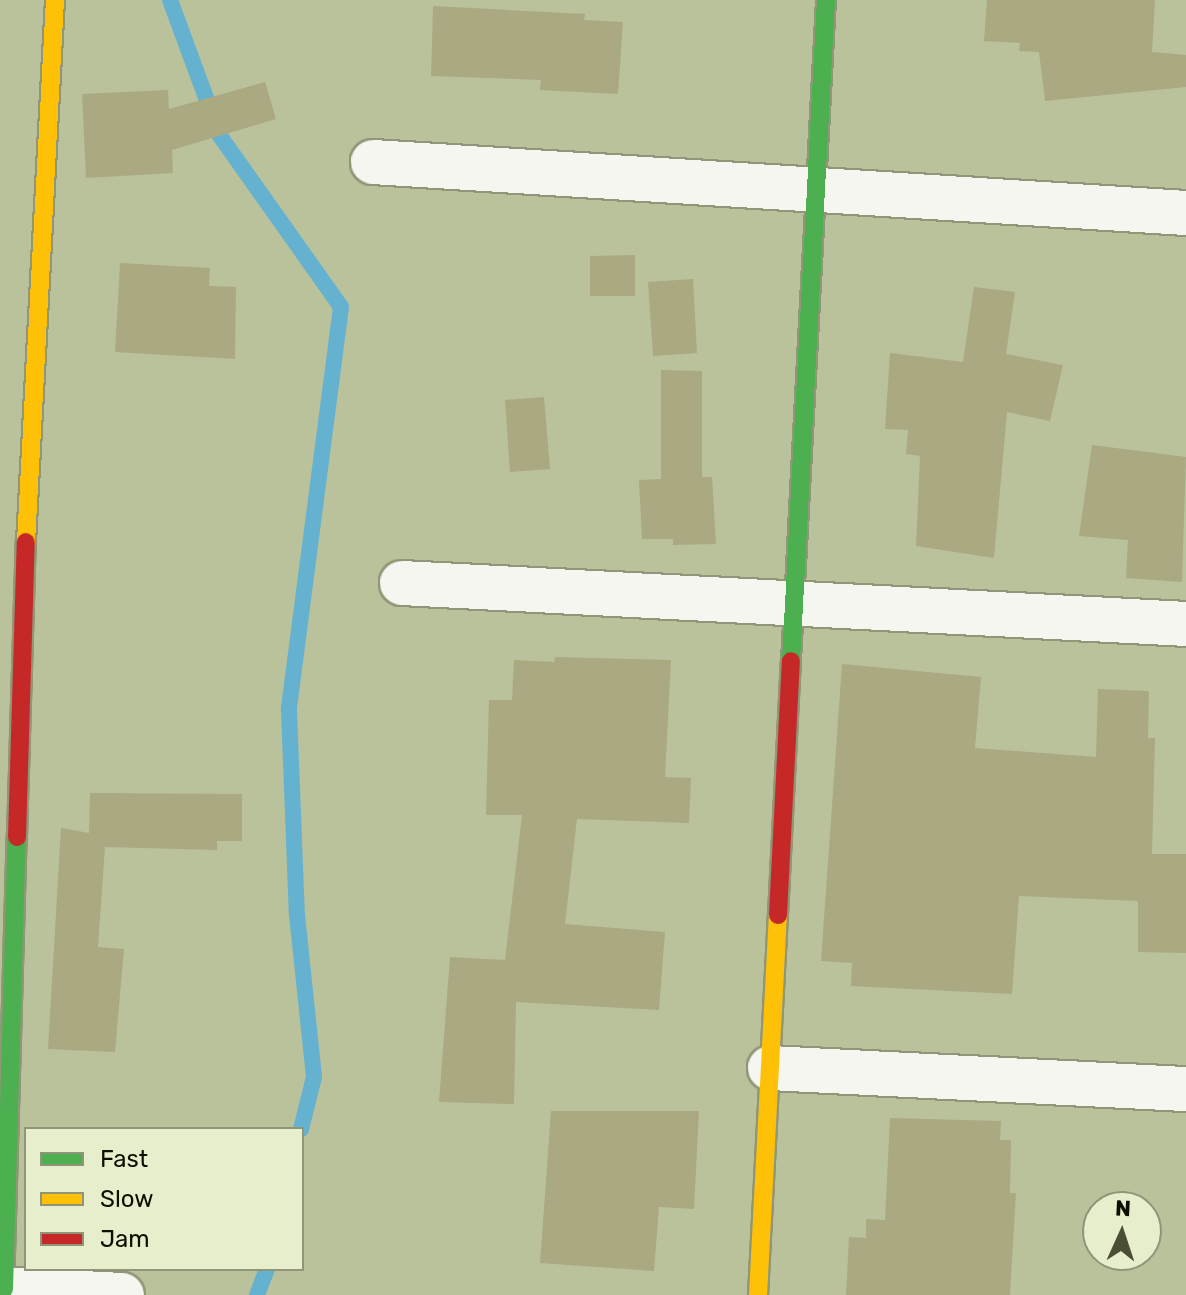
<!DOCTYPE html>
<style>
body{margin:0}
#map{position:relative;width:1186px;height:1295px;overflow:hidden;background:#bac29b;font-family:Rubik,sans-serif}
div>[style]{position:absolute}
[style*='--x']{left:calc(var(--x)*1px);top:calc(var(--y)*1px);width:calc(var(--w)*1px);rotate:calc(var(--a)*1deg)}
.stream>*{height:16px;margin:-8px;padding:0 8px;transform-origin:8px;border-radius:8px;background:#64b2cf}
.building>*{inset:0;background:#aaa982}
.roads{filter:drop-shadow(2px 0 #909677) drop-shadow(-2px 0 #909677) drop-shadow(0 2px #909677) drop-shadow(0 -2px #909677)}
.street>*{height:44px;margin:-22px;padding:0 22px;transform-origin:22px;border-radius:22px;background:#f5f6f0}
.fast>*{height:18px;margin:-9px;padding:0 9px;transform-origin:9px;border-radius:9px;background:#4caf50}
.slow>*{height:18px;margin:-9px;padding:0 9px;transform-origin:9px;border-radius:9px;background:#ffc107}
.jam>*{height:18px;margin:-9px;padding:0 9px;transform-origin:9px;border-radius:9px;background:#c62828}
span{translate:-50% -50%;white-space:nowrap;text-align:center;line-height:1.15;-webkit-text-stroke:6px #e7eecc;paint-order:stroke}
.legend{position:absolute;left:24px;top:1127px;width:280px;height:144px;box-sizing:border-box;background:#e7eecc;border:2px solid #90957a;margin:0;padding:10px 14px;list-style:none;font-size:24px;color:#0d1000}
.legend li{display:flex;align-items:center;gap:16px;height:40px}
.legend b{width:40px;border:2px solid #90957a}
.north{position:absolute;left:1082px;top:1191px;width:80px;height:80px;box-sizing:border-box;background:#e7eecc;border:2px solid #90957a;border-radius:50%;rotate:3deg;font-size:22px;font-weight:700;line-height:32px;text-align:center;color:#0d1000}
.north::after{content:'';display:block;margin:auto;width:28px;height:36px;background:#4a4e36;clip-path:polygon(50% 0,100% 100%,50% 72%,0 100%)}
</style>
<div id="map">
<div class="stream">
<div style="--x:170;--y:0;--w:145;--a:69.8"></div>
<div style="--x:220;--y:136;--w:209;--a:54.7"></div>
<div style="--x:341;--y:307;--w:406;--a:97.4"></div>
<div style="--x:289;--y:710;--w:205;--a:87.8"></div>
<div style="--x:297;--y:915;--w:163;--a:84"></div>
<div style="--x:314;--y:1077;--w:54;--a:104"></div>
<div style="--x:257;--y:1295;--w:28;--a:-69"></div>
</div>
<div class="building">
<div style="clip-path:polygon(987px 0,1155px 0,1152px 52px,1186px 55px,1186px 87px,1045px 101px,1039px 52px,1019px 51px,1020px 43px,984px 41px)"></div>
<div style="clip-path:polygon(433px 6px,585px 14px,584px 20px,623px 22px,618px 94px,540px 90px,541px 80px,431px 76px)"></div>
<div style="clip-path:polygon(265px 82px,276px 119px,172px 150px,173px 173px,86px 178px,82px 94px,168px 90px,169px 109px)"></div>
<div style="clip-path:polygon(635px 255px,635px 296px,590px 296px,590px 256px)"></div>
<div style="clip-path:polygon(120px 263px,210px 268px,209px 286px,236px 287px,235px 359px,115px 352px)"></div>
<div style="clip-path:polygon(693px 279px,697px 353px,653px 356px,648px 282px)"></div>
<div style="clip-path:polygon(974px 287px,1015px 292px,1006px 354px,1063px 365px,1050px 421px,1007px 412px,994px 558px,916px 546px,920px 456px,906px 454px,908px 430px,885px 429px,890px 353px,963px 362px)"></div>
<div style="clip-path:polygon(661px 370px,702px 371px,702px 477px,712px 477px,716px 544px,673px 545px,673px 539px,642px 539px,639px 480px,661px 479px)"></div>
<div style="clip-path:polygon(544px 397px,550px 469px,510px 472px,505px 400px)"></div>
<div style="clip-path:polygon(1092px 445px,1186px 457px,1182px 582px,1126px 578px,1128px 540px,1079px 536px)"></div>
<div style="clip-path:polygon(555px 657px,671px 660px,665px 777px,691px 778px,689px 823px,577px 819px,565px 924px,665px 932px,659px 1010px,516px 1002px,514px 1104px,439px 1102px,450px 957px,505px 960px,522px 815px,486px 815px,489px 700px,512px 700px,514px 660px,554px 662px)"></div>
<div style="clip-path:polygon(842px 664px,981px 677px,975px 748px,1096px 757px,1098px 689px,1149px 691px,1148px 738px,1155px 738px,1152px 854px,1186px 854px,1186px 953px,1138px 952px,1138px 901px,1019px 896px,1012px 994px,851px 986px,852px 963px,821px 961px)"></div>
<div style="clip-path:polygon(90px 793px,242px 794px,242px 841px,217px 841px,217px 850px,105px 847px,98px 947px,124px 949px,115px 1052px,48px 1049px,61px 828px,89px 833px)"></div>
<div style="clip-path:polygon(551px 1111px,699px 1111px,694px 1209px,659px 1207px,654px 1271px,540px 1263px)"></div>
<div style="clip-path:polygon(890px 1118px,1001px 1121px,1000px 1140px,1011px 1140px,1010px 1193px,1016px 1193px,1010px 1295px,846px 1295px,849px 1237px,866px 1238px,866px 1219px,885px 1220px)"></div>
</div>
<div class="roads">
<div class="street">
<div style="--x:373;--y:162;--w:815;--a:3.59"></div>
<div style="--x:402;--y:583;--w:785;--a:2.99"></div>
<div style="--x:770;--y:1068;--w:417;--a:2.9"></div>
<div style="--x:0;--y:1289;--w:122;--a:2.8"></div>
</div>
<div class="fast">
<div style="--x:791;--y:661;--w:662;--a:-86.97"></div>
<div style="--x:4;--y:1289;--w:452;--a:-88.4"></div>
</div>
<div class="slow">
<div style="--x:26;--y:542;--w:543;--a:-86.94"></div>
<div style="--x:758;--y:1295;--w:381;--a:-87"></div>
</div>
<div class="jam">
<div style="--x:17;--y:837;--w:295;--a:-88.3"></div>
<div style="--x:778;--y:915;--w:254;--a:-87.1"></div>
</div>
</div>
<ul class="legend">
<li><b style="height:10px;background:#4caf50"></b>Fast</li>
<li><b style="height:10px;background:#ffc107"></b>Slow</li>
<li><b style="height:10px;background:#c62828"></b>Jam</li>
</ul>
<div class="north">N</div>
</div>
